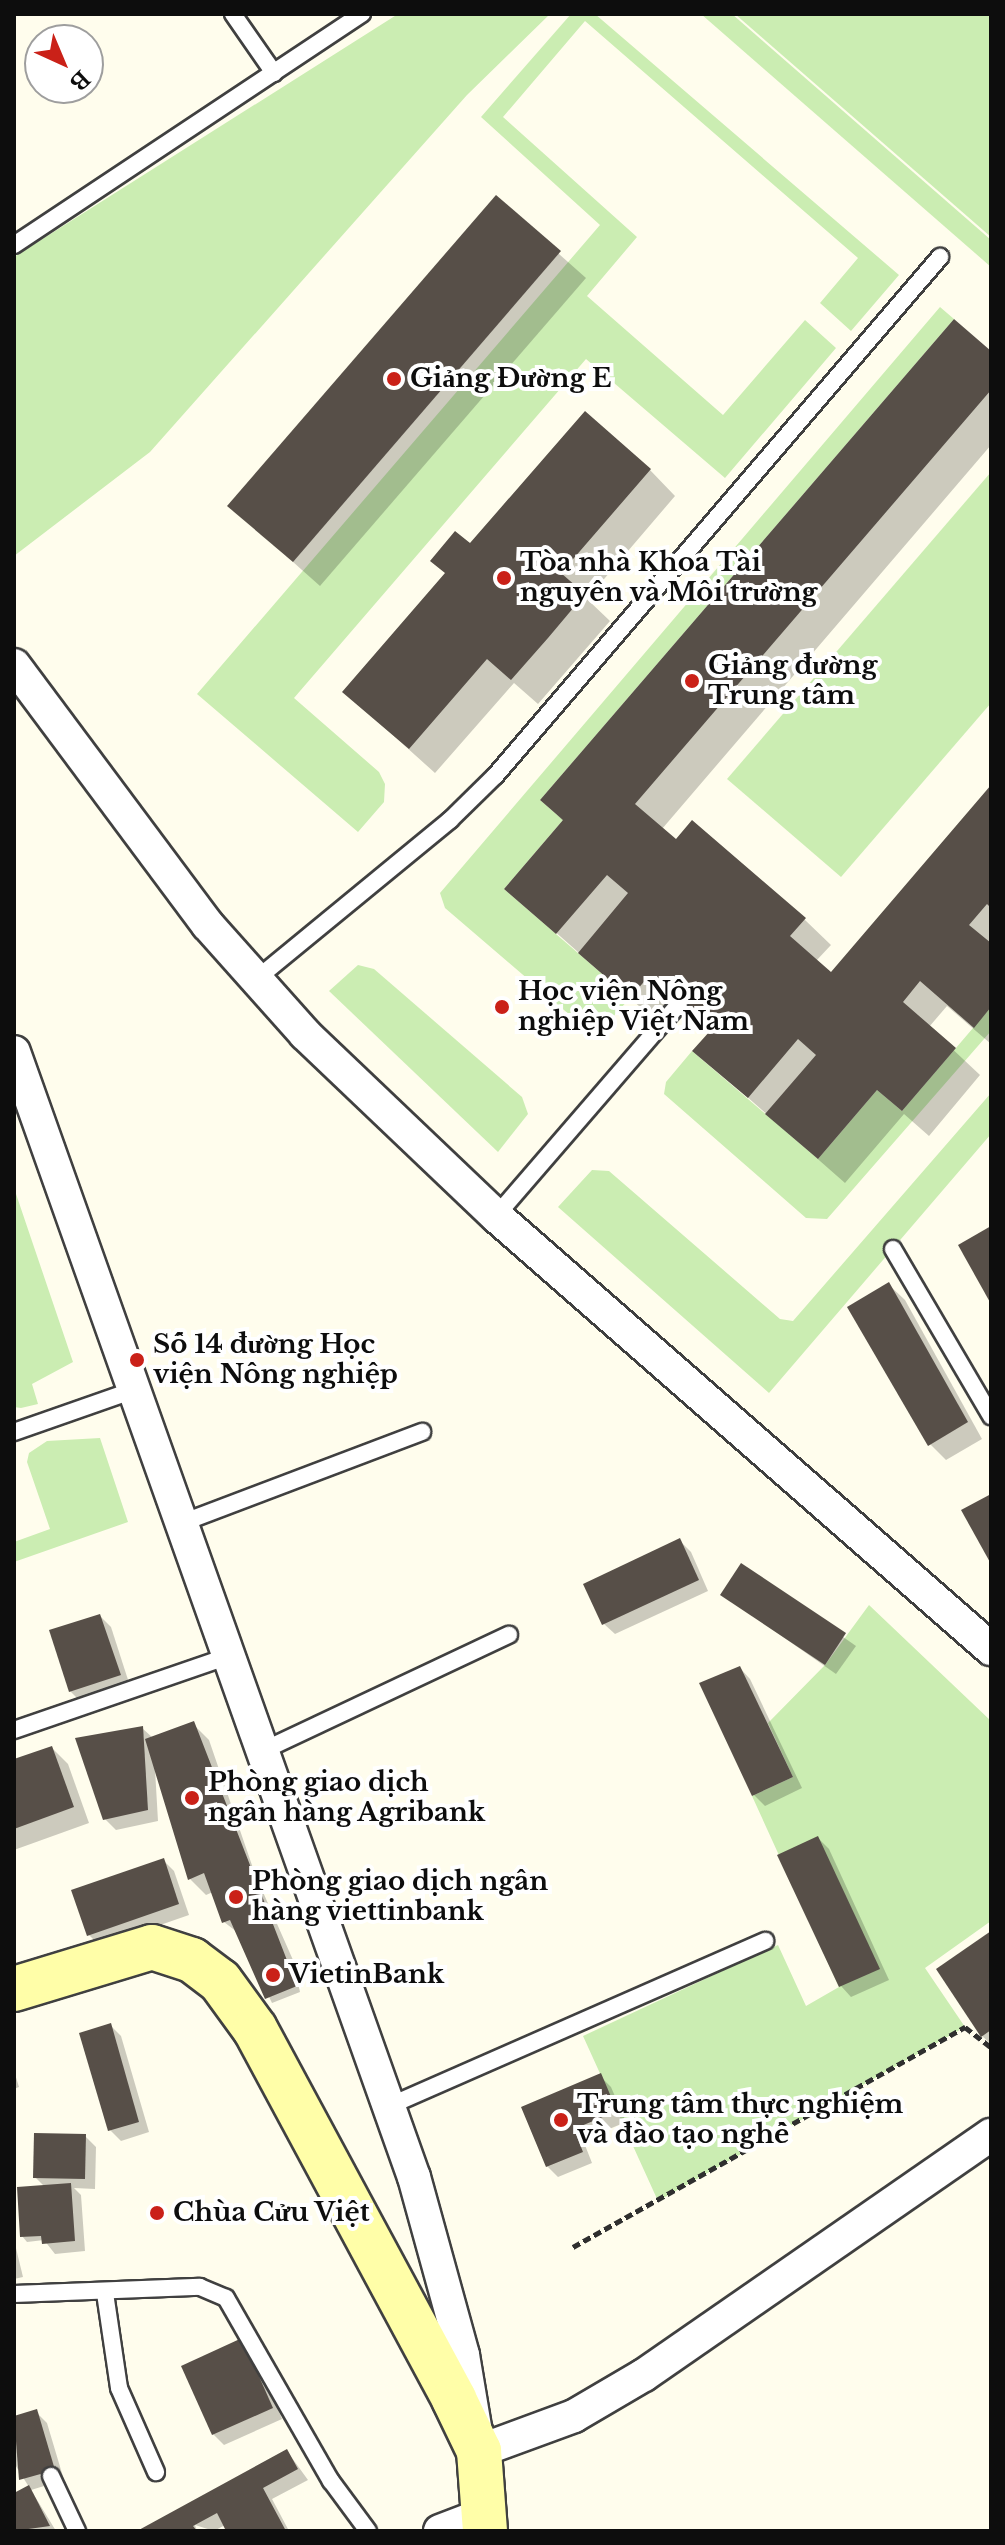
<!DOCTYPE html>
<meta charset="utf-8">
<style>
body{margin:0}
#map{position:relative;width:1005px;height:2545px;overflow:hidden;background:#fffded;font-family:"Libre Baskerville",serif}
div>[style]{position:absolute}
[style*='--x']{left:calc(var(--x)*1px);top:calc(var(--y)*1px);width:calc(var(--w)*1px);rotate:calc(var(--a)*1deg)}
.green>*{inset:0;background:#cbedb2}
.shadow>*{inset:0;background:#0003}
.building>*{inset:0;background:#574f48}
.path>*{height:5px;margin-top:-2.5px;transform-origin:0;background:repeating-linear-gradient(90deg,#2f2f2f 0 8px,transparent 0 12px)}
.roads{filter:drop-shadow(2px 0 #404040) drop-shadow(-2px 0 #404040) drop-shadow(0 2px #404040) drop-shadow(0 -2px #404040)}
.lane>*{height:16px;margin:-8px;padding:0 8px;transform-origin:8px;border-radius:8px;background:#fff}
.street>*{height:32px;margin:-16px;padding:0 16px;transform-origin:16px;border-radius:16px;background:#fff}
.secondary>*{height:44px;margin:-22px;padding:0 22px;transform-origin:22px;border-radius:22px;background:#fffea8}
.dots>*{width:22px;height:22px;translate:-50% -50%;box-sizing:border-box;border:4px solid #fff;border-radius:50%}
span{translate:-50% -50%;white-space:nowrap;text-align:center;line-height:1.15;-webkit-text-stroke:8px #fff;paint-order:stroke}
.poi-label{font-size:26px;color:#0d0d0d;font-weight:700}
.left{translate:0 -50%;text-align:left}
.frame{position:absolute;inset:0;border:16px solid #0d0d0d;pointer-events:none}
.north{position:absolute;left:24px;top:24px;width:80px;height:80px;box-sizing:border-box;background:#fff;border:2px solid #9e9e9e;border-radius:50%;rotate:136deg;font-size:22px;font-weight:700;line-height:32px;text-align:center;color:#0d0d0d}
.north::after{content:'';display:block;margin:auto;width:28px;height:36px;background:#ca2118;clip-path:polygon(50% 0,100% 100%,50% 72%,0 100%)}
</style>
<div id="map">
<div class="green">
<div style="clip-path:polygon(398px 14px,550px 14px,467px 95px,150px 452px,14px 556px,14px 257px)"></div>
<div style="clip-path:polygon(571px 14px,595px 14px,899px 275px,851px 331px,820px 303px,858px 258px,585px 21px,503px 117px,637px 237px,587px 296px,723px 415px,805px 320px,836px 348px,725px 478px,586px 359px,294px 698px,379px 772px,385px 784px,384px 802px,358px 832px,197px 694px,600px 225px,481px 117px)"></div>
<div style="clip-path:polygon(701px 14px,732px 14px,991px 240px,991px 267px)"></div>
<div style="clip-path:polygon(735px 14px,991px 14px,991px 237px)"></div>
<div style="clip-path:polygon(940px 307px,954px 319px,540px 800px,563px 820px,504px 889px,630px 998px,601px 1030px,585px 1028px,445px 908px,440px 893px)"></div>
<div style="clip-path:polygon(991px 472px,991px 703px,841px 877px,727px 779px)"></div>
<div style="clip-path:polygon(358px 965px,374px 969px,522px 1097px,528px 1114px,498px 1152px,329px 991px)"></div>
<div style="clip-path:polygon(991px 1007px,991px 1031px,827px 1219px,806px 1218px,664px 1094px,666px 1082px,692px 1051px,818px 1159px,877px 1090px,902px 1111px)"></div>
<div style="clip-path:polygon(991px 1093px,991px 1134px,769px 1393px,558px 1207px,592px 1170px,609px 1171px,780px 1319px,793px 1321px)"></div>
<div style="clip-path:polygon(14px 1188px,73px 1362px,32px 1384px,38px 1404px,21px 1408px,14px 1407px)"></div>
<div style="clip-path:polygon(100px 1438px,128px 1522px,14px 1562px,14px 1542px,50px 1529px,27px 1462px,29px 1453px,47px 1441px)"></div>
<div style="clip-path:polygon(869px 1605px,991px 1721px,991px 1921px,925px 1968px,965px 2027px,658px 2201px,583px 2036px,778px 1945px,806px 2006px,839px 1987px,752px 1796px,793px 1777px,768px 1723px,825px 1665px)"></div>
</div>
<div class="shadow">
<div style="clip-path:polygon(496px 198px,586px 278px,320px 586px,230px 506px)"></div>
<div style="clip-path:polygon(991px 353px,991px 445px,662px 829px,676px 841px,692px 823px,805px 920px,831px 945px,816px 961px,831px 974px,991px 788px,991px 1044px,947px 1006px,929px 1027px,980px 1075px,929px 1136px,904px 1114px,845px 1183px,695px 1051px,711px 1032px,675px 1001px,657px 1022px,507px 889px,564px 822px,543px 800px)"></div>
<div style="clip-path:polygon(650px 470px,675px 496px,587px 599px,610px 621px,538px 704px,514px 683px,435px 773px,345px 692px,470px 546px)"></div>
<div style="clip-path:polygon(889px 1285px,905px 1300px,982px 1439px,946px 1460px,930px 1444px)"></div>
<div style="clip-path:polygon(680px 1541px,691px 1552px,708px 1591px,615px 1634px,604px 1624px)"></div>
<div style="clip-path:polygon(742px 1566px,856px 1646px,836px 1674px,723px 1595px)"></div>
<div style="clip-path:polygon(100px 1616px,111px 1627px,130px 1686px,81px 1702px,70px 1691px)"></div>
<div style="clip-path:polygon(740px 1668px,750px 1679px,802px 1788px,765px 1806px,754px 1795px)"></div>
<div style="clip-path:polygon(193px 1724px,209px 1740px,255px 1874px,293px 1960px,300px 1992px,272px 2003px,237px 1932px,224px 1922px,213px 1892px,206px 1895px,190px 1879px,155px 1769px,158px 1821px,116px 1830px,105px 1819px,142px 1728px,153px 1738px)"></div>
<div style="clip-path:polygon(52px 1748px,68px 1764px,89px 1823px,14px 1850px,14px 1761px)"></div>
<div style="clip-path:polygon(818px 1838px,829px 1849px,889px 1980px,851px 1997px,841px 1986px)"></div>
<div style="clip-path:polygon(163px 1860px,174px 1871px,189px 1915px,100px 1946px,89px 1935px)"></div>
<div style="clip-path:polygon(991px 1933px,991px 2044px,982px 2036px)"></div>
<div style="clip-path:polygon(110px 2025px,121px 2036px,149px 2132px,121px 2141px,110px 2130px)"></div>
<div style="clip-path:polygon(14px 2071px,19px 2087px,14px 2089px)"></div>
<div style="clip-path:polygon(600px 2076px,611px 2087px,626px 2122px,583px 2140px,592px 2163px,558px 2177px,547px 2166px)"></div>
<div style="clip-path:polygon(85px 2136px,96px 2147px,95px 2189px,74px 2188px,81px 2195px,85px 2251px,55px 2254px,44px 2240px,27px 2242px,22px 2236px,44px 2186px,35px 2177px)"></div>
<div style="clip-path:polygon(14px 2240px,23px 2277px,14px 2279px)"></div>
<div style="clip-path:polygon(253px 2351px,282px 2419px,224px 2445px,213px 2434px,183px 2367px)"></div>
<div style="clip-path:polygon(36px 2412px,47px 2423px,64px 2480px,31px 2490px,56px 2531px,14px 2531px,14px 2495px,29px 2487px,14px 2463px,14px 2418px)"></div>
<div style="clip-path:polygon(287px 2451px,308px 2480px,272px 2499px,289px 2531px,229px 2531px,225px 2525px,214px 2531px,195px 2525px,197px 2531px,141px 2531px)"></div>
</div>
<div class="building">
<div style="clip-path:polygon(496px 195px,561px 251px,293px 562px,227px 506px)"></div>
<div style="clip-path:polygon(954px 319px,991px 351px,991px 390px,635px 804px,676px 839px,692px 820px,806px 918px,790px 936px,831px 972px,991px 785px,991px 908px,987px 904px,969px 925px,991px 943px,991px 1007px,974px 1028px,920px 981px,903px 1002px,956px 1048px,902px 1111px,877px 1090px,818px 1159px,765px 1114px,816px 1055px,798px 1039px,748px 1098px,692px 1051px,710px 1031px,648px 977px,630px 998px,578px 953px,628px 893px,607px 875px,556px 934px,504px 889px,563px 820px,540px 800px)"></div>
<div style="clip-path:polygon(585px 411px,651px 469px,561px 573px,585px 594px,548px 638px,511px 680px,487px 659px,409px 749px,342px 692px,445px 573px,430px 561px,455px 531px,470px 543px)"></div>
<div style="clip-path:polygon(991px 1226px,991px 1304px,958px 1245px)"></div>
<div style="clip-path:polygon(889px 1282px,968px 1422px,928px 1446px,847px 1307px)"></div>
<div style="clip-path:polygon(991px 1494px,991px 1564px,961px 1510px)"></div>
<div style="clip-path:polygon(680px 1538px,699px 1580px,602px 1625px,583px 1584px)"></div>
<div style="clip-path:polygon(741px 1563px,846px 1633px,825px 1665px,720px 1595px)"></div>
<div style="clip-path:polygon(100px 1614px,121px 1675px,69px 1692px,49px 1630px)"></div>
<div style="clip-path:polygon(740px 1666px,793px 1777px,752px 1796px,699px 1683px)"></div>
<div style="clip-path:polygon(194px 1721px,297px 1986px,265px 1999px,230px 1920px,222px 1923px,204px 1873px,188px 1880px,145px 1739px)"></div>
<div style="clip-path:polygon(143px 1726px,148px 1810px,103px 1820px,75px 1738px)"></div>
<div style="clip-path:polygon(52px 1746px,74px 1807px,14px 1829px,14px 1759px)"></div>
<div style="clip-path:polygon(818px 1836px,880px 1969px,839px 1987px,777px 1855px)"></div>
<div style="clip-path:polygon(164px 1858px,179px 1904px,87px 1936px,71px 1890px)"></div>
<div style="clip-path:polygon(991px 1931px,991px 2030px,981px 2037px,936px 1969px)"></div>
<div style="clip-path:polygon(111px 2023px,139px 2122px,108px 2131px,79px 2033px)"></div>
<div style="clip-path:polygon(601px 2073px,617px 2111px,574px 2129px,583px 2152px,546px 2167px,521px 2107px)"></div>
<div style="clip-path:polygon(34px 2133px,86px 2134px,85px 2179px,33px 2178px)"></div>
<div style="clip-path:polygon(71px 2183px,75px 2241px,42px 2244px,41px 2236px,20px 2237px,17px 2187px)"></div>
<div style="clip-path:polygon(242px 2338px,273px 2408px,212px 2435px,181px 2366px)"></div>
<div style="clip-path:polygon(37px 2409px,55px 2470px,19px 2480px,14px 2416px)"></div>
<div style="clip-path:polygon(287px 2449px,298px 2469px,263px 2488px,286px 2531px,226px 2531px,217px 2513px,193px 2526px,197px 2531px,137px 2531px)"></div>
<div style="clip-path:polygon(29px 2485px,50px 2526px,14px 2531px,14px 2493px)"></div>
</div>
<div class="path">
<div style="--x:573;--y:2247;--w:450;--a:-29.3"></div>
<div style="--x:965;--y:2027;--w:33;--a:38"></div>
</div>
<div class="roads">
<div class="lane">
<div style="--x:233;--y:14;--w:72;--a:55.2"></div>
<div style="--x:14;--y:245;--w:418;--a:-33.6"></div>
<div style="--x:254;--y:981;--w:254;--a:-39.4"></div>
<div style="--x:450;--y:820;--w:63;--a:-44.4"></div>
<div style="--x:495;--y:776;--w:684;--a:-49.39"></div>
<div style="--x:496;--y:1216;--w:280;--a:-49.2"></div>
<div style="--x:893;--y:1249;--w:194;--a:59.6"></div>
<div style="--x:14;--y:1432;--w:127;--a:-19.3"></div>
<div style="--x:182;--y:1523;--w:257;--a:-20.8"></div>
<div style="--x:14;--y:1730;--w:227;--a:-19"></div>
<div style="--x:262;--y:1751;--w:273;--a:-25.2"></div>
<div style="--x:389;--y:2106;--w:411;--a:-23.7"></div>
<div style="--x:105;--y:2293;--w:96;--a:81.6"></div>
<div style="--x:119;--y:2388;--w:92;--a:66.2"></div>
<div style="--x:14;--y:2294;--w:186;--a:-2.2"></div>
<div style="--x:200;--y:2287;--w:28;--a:23"></div>
<div style="--x:226;--y:2298;--w:211;--a:60.2"></div>
<div style="--x:331;--y:2481;--w:62;--a:53.5"></div>
<div style="--x:51;--y:2476;--w:61;--a:64.7"></div>
</div>
<div class="street">
<div style="--x:14;--y:665;--w:324;--a:53.3"></div>
<div style="--x:208;--y:925;--w:146;--a:48.3"></div>
<div style="--x:305;--y:1034;--w:264;--a:43.6"></div>
<div style="--x:496;--y:1216;--w:658;--a:41.18"></div>
<div style="--x:14;--y:1052;--w:1194;--a:70.43"></div>
<div style="--x:414;--y:2177;--w:185;--a:74.6"></div>
<div style="--x:463;--y:2355;--w:97;--a:80.5"></div>
<div style="--x:479;--y:2451;--w:101;--a:-20.2"></div>
<div style="--x:574;--y:2416;--w:81;--a:-30.4"></div>
<div style="--x:644;--y:2375;--w:422;--a:-34.7"></div>
<div style="--x:440;--y:2531;--w:47;--a:-21.1"></div>
</div>
<div class="secondary">
<div style="--x:14;--y:1989;--w:144;--a:-16.9"></div>
<div style="--x:152;--y:1947;--w:42;--a:18"></div>
<div style="--x:192;--y:1960;--w:35;--a:37"></div>
<div style="--x:220;--y:1981;--w:59;--a:53.9"></div>
<div style="--x:255;--y:2029;--w:420;--a:61.7"></div>
<div style="--x:454;--y:2399;--w:58;--a:64.3"></div>
<div style="--x:479;--y:2451;--w:80;--a:85.7"></div>
</div>
</div>
<div class="dots">
<div style="left:394px;top:379px;background:#ca2118"></div>
<div style="left:504px;top:578px;background:#ca2118"></div>
<div style="left:692px;top:681px;background:#ca2118"></div>
<div style="left:502px;top:1007px;background:#ca2118"></div>
<div style="left:137px;top:1360px;background:#ca2118"></div>
<div style="left:192px;top:1798px;background:#ca2118"></div>
<div style="left:236px;top:1897px;background:#ca2118"></div>
<div style="left:273px;top:1975px;background:#ca2118"></div>
<div style="left:561px;top:2120px;background:#ca2118"></div>
<div style="left:157px;top:2213px;background:#ca2118"></div>
</div>
<div class="poi-label">
<span class="left" style="left:410px;top:379px">Giảng Đường E</span>
<span class="left" style="left:520px;top:578px">Tòa nhà Khoa Tài<br>nguyên và Môi trường</span>
<span class="left" style="left:708px;top:681px">Giảng đường<br>Trung tâm</span>
<span class="left" style="left:518px;top:1007px">Học viện Nông<br>nghiệp Việt Nam</span>
<span class="left" style="left:153px;top:1360px">Số 14 đường Học<br>viện Nông nghiệp</span>
<span class="left" style="left:208px;top:1798px">Phòng giao dịch<br>ngân hàng Agribank</span>
<span class="left" style="left:252px;top:1897px">Phòng giao dịch ngân<br>hàng viettinbank</span>
<span class="left" style="left:289px;top:1975px">VietinBank</span>
<span class="left" style="left:577px;top:2120px">Trung tâm thực nghiệm<br>và đào tạo nghề</span>
<span class="left" style="left:173px;top:2213px">Chùa Cửu Việt</span>
</div>
<div class="frame"></div>
<div class="north">B</div>
</div>
